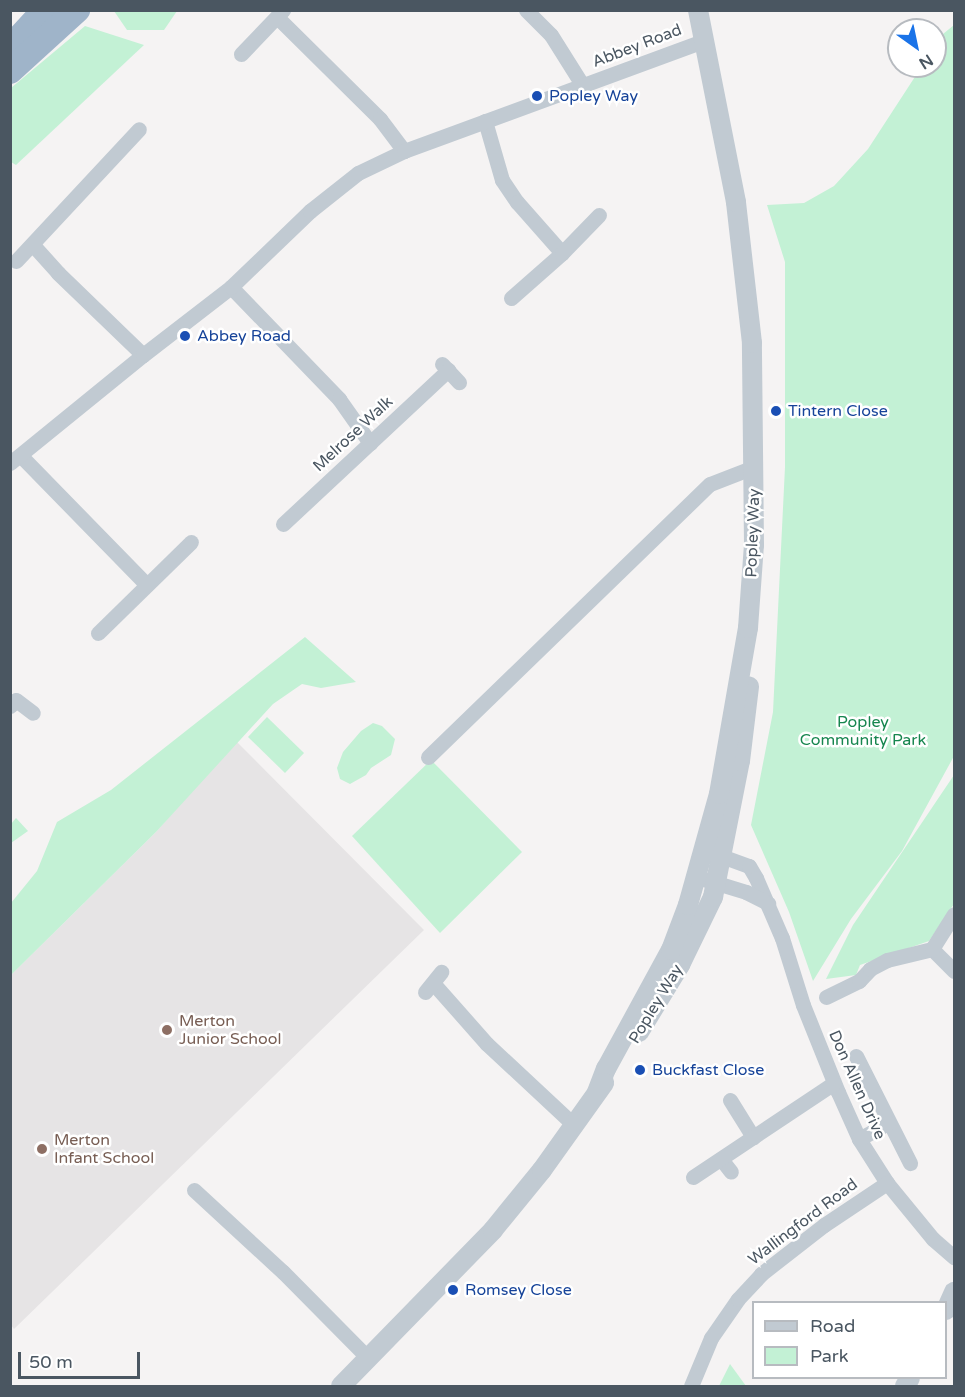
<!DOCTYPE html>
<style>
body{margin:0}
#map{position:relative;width:965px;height:1397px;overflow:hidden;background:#f5f3f3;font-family:"Varela Round",sans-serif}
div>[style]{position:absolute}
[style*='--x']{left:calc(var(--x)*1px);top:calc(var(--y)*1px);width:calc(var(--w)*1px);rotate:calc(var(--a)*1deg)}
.education>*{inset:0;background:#e6e4e5}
.green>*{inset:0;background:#c3f1d5}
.minor>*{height:15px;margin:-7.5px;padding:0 7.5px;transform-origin:7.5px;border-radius:7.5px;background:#c1cad2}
.tertiary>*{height:20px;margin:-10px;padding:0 10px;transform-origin:10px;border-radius:10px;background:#c1cad2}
.trunk>*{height:26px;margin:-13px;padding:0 13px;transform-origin:13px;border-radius:13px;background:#9fb4c9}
.dots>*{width:16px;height:16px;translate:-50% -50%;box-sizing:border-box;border:3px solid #fff;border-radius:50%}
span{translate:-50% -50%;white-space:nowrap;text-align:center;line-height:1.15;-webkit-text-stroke:5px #fff;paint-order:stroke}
.street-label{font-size:16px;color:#4a5661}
.transit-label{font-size:16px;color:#164399}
.left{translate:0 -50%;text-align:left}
.park-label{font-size:16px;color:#17864f}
.education-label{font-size:16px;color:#785e54}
.frame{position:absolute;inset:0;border:12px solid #4a5661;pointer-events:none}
.legend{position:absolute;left:752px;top:1301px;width:195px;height:78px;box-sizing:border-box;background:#fff;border:2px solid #b7bbc0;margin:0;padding:8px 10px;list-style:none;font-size:18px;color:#4a5661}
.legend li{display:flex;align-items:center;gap:12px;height:30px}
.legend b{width:30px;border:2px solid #b7bbc0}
.north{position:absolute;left:887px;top:18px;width:60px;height:60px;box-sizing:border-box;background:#fff;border:2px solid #b7bbc0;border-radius:50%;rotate:147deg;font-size:16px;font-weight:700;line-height:24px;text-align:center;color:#4a5661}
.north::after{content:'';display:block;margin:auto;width:21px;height:27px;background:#1a73e8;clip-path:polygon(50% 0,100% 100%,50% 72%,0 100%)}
.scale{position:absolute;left:18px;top:1352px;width:122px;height:27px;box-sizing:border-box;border:3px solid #4a5661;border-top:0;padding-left:8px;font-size:18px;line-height:21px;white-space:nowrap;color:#4a5661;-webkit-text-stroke:4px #fff;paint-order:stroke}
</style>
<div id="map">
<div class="education">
<div style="clip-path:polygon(236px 741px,424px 930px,14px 1329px,11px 1325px,11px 975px,156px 832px)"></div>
</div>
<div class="green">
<div style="clip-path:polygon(114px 11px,177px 11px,164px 30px,127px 30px)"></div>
<div style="clip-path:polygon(954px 25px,954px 756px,902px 851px,851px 919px,813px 981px,789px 912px,751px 825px,773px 712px,785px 467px,785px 262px,767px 205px,804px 203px,834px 186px,868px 149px,922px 66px,935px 66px,935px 46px,943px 34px)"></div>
<div style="clip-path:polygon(85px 26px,144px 45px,16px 165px,11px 162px,11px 88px)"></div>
<div style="clip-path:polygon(305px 637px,356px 682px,321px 688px,302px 684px,273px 704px,156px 832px,11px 975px,11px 903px,37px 871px,57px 822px,111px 790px)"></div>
<div style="clip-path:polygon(267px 717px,304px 753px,285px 773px,248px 737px)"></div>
<div style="clip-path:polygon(373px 723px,382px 726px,395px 739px,391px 755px,371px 768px,366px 775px,350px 784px,340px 779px,337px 768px,343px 752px,361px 731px)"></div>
<div style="clip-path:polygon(431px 760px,522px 852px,440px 933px,352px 836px)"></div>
<div style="clip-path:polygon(954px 775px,954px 904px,929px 941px,860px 965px,856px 975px,826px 979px,853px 925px)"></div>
<div style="clip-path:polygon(16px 818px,28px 831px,11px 843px,11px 824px)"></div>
<div style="clip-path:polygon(730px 1364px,746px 1386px,719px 1386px)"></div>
</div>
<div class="minor">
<div style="--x:526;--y:10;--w:35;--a:45"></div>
<div style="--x:551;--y:35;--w:60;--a:57.9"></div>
<div style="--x:277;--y:17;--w:145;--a:44.7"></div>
<div style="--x:380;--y:119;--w:40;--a:53"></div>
<div style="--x:241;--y:54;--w:61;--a:-46.3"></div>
<div style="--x:485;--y:121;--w:61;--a:73.9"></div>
<div style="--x:502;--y:180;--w:27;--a:56"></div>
<div style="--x:517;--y:202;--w:68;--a:48.6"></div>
<div style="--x:33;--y:245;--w:38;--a:48"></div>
<div style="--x:58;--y:273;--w:118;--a:44"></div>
<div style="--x:16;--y:261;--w:180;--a:-47"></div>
<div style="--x:231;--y:287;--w:156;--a:46"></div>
<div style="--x:339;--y:399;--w:54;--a:54.8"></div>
<div style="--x:511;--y:298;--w:68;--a:-41.4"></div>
<div style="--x:562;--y:253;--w:53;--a:-45.8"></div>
<div style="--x:442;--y:364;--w:25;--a:47"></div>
<div style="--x:21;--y:456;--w:180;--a:45.7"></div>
<div style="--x:10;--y:463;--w:171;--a:-39.1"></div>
<div style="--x:143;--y:355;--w:111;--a:-37.7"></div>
<div style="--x:231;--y:287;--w:110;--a:-43.9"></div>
<div style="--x:310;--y:211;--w:61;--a:-38.4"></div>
<div style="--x:358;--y:173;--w:51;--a:-25.6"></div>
<div style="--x:404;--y:151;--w:319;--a:-20.2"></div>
<div style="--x:283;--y:524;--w:226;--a:-43"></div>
<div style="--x:98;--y:633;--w:130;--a:-44.4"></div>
<div style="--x:10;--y:706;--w:8;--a:-45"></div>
<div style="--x:16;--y:700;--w:21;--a:37"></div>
<div style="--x:428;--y:757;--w:392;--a:-44.1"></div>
<div style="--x:710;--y:484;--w:47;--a:-21.1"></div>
<div style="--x:713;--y:853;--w:38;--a:20"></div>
<div style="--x:749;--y:866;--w:14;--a:60"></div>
<div style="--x:756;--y:878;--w:65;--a:66.6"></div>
<div style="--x:782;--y:938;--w:70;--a:72.6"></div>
<div style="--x:803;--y:1005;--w:94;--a:68.1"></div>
<div style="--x:838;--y:1092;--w:51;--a:65.9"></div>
<div style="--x:859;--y:1139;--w:52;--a:57.5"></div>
<div style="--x:887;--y:1183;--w:72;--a:50.6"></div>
<div style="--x:933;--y:1239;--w:28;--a:41"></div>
<div style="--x:697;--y:877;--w:51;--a:17"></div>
<div style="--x:746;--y:892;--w:25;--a:27"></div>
<div style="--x:932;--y:949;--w:31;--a:45"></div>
<div style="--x:433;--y:983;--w:81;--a:48.5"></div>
<div style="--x:487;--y:1044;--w:120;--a:43"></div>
<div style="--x:425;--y:992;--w:26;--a:-51"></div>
<div style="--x:826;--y:997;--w:37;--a:-26"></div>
<div style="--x:859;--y:981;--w:16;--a:-47"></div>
<div style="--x:870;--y:969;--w:19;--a:-28"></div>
<div style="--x:887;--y:960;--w:46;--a:-13.7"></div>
<div style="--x:932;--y:949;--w:41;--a:-57.8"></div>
<div style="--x:856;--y:1056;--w:120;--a:63.2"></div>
<div style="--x:730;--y:1100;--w:44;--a:58.1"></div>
<div style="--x:859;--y:1139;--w:33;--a:-29"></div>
<div style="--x:721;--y:1159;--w:16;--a:52"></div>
<div style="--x:693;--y:1177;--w:169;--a:-33.7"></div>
<div style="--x:194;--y:1190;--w:121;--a:42.7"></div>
<div style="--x:283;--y:1272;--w:122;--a:45.3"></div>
<div style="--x:691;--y:1386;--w:52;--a:-67.4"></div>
<div style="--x:711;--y:1338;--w:47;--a:-55.3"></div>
<div style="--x:738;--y:1299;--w:34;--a:-47"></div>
<div style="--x:761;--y:1274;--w:80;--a:-37.9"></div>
<div style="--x:824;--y:1225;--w:76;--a:-33.7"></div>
</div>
<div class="tertiary">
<div style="--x:639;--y:1032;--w:79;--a:-58.5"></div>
<div style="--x:680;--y:965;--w:76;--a:-64.1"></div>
<div style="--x:713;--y:897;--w:139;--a:-78.8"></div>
<div style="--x:740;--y:761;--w:75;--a:-83.1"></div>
<div style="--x:597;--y:1092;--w:25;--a:-69"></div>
<div style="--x:606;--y:1069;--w:136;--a:-61.4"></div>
<div style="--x:671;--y:950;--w:48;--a:-69.3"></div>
<div style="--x:688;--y:905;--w:115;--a:-74.4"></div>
<div style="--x:719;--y:794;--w:169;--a:-80.1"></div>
<div style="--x:748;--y:628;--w:83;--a:-85.9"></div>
<div style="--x:754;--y:545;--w:202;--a:-90.6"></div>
<div style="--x:752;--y:343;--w:142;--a:-96.5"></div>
<div style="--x:736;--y:202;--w:196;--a:-101.2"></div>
<div style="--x:946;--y:1310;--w:20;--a:-66"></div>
<div style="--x:341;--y:1386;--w:218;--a:-45.7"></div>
<div style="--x:493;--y:1230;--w:77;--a:-50.8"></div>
<div style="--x:542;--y:1170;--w:107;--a:-54.5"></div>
<div style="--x:905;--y:1386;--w:9;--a:-58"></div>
</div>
<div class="trunk">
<div style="--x:10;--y:48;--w:52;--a:-47.4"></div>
<div style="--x:10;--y:71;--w:91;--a:-42.3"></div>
</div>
<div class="dots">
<div style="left:537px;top:96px;background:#1a4fb4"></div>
<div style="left:185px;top:336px;background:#1a4fb4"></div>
<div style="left:776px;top:411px;background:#1a4fb4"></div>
<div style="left:167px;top:1030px;background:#8d6e63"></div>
<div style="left:640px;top:1070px;background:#1a4fb4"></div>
<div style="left:42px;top:1149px;background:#8d6e63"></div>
<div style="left:453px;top:1290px;background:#1a4fb4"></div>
</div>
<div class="street-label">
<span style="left:637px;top:46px;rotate:-21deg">Abbey Road</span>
<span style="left:353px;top:434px;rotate:-43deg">Melrose Walk</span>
<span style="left:753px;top:533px;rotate:-88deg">Popley Way</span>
<span style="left:656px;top:1004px;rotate:-59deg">Popley Way</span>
<span style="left:857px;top:1085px;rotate:66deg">Don Allen Drive</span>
<span style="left:803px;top:1222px;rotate:-37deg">Wallingford Road</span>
</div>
<div class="transit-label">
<span class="left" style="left:549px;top:96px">Popley Way</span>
<span class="left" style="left:197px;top:336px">Abbey Road</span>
<span class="left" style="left:788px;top:411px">Tintern Close</span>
<span class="left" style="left:652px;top:1070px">Buckfast Close</span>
<span class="left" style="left:465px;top:1290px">Romsey Close</span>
</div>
<div class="park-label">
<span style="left:863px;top:731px">Popley<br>Community Park</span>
</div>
<div class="education-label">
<span class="left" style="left:179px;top:1030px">Merton<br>Junior School</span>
<span class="left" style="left:54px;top:1149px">Merton<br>Infant School</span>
</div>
<div class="frame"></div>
<ul class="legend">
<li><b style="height:8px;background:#c1cad2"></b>Road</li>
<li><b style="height:16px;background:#c3f1d5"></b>Park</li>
</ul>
<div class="north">N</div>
<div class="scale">50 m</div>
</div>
